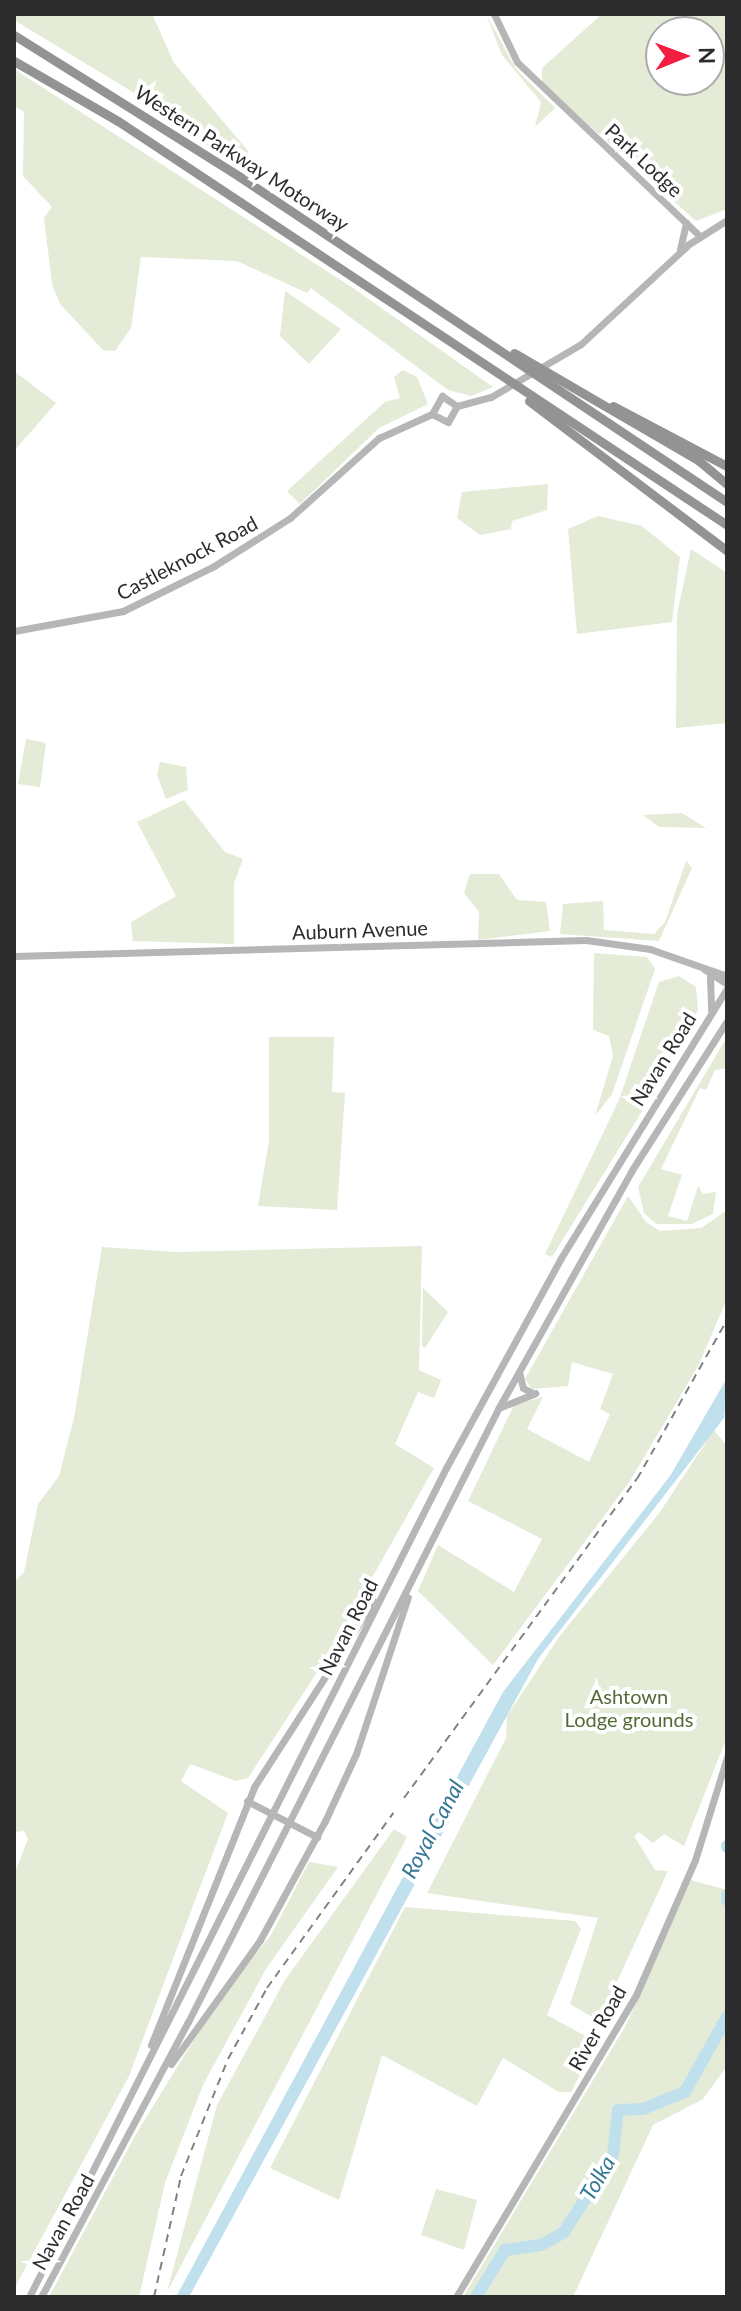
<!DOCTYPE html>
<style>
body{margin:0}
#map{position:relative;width:741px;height:2311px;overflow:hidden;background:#fff;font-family:Lato,sans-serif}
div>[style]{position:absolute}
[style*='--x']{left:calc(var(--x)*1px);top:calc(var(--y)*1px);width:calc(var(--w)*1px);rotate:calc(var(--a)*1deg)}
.green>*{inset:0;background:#e4ebd7}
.water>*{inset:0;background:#c1e0ed}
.river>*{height:12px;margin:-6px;padding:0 6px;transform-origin:6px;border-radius:6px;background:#c1e0ed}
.secondary>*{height:7px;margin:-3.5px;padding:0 3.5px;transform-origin:3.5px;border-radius:3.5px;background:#b6b6b6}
.highway>*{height:9px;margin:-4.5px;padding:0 4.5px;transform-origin:4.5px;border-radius:4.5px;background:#939393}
.rail>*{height:2px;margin-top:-1px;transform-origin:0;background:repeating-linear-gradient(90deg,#818181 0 8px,transparent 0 14px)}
span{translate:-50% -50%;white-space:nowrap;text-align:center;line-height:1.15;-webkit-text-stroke:8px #fff;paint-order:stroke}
.street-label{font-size:20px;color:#2c2c2c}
.park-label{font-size:20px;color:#546a36}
.water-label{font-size:22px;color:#347893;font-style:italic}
.frame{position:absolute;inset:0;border:16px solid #2c2c2c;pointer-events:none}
.north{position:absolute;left:645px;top:16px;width:80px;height:80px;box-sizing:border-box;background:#fff;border:2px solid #ababab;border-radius:50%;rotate:89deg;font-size:22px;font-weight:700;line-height:32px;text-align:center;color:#2c2c2c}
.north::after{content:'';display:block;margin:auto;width:28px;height:36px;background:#f31d42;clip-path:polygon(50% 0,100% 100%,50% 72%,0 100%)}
</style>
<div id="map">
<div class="green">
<div style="clip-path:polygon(14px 14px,152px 14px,174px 63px,248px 151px,246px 160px,240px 166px,204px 144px,149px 102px,14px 20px)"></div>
<div style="clip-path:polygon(486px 14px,516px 69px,555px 108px,535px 127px,541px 102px,502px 55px)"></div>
<div style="clip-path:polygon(evenodd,602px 14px,727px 14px,727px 209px,696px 221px,542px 83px,542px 68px,602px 14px,661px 32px,709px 32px,709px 80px,661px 80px,661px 32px)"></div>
<div style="clip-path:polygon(14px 69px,353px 288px,493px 387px,471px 396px,448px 390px,311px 288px,307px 293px,237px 261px,141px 257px,131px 328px,115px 351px,103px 350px,60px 304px,52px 284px,44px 218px,52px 207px,23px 176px,24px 112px,14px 106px)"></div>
<div style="clip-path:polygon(285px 291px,341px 329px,309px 364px,280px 336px)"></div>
<div style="clip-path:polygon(403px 370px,417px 377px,428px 404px,379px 428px,300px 504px,287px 491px,385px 402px,400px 398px,394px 377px)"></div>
<div style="clip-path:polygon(14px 371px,56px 403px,14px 451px)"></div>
<div style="clip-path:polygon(548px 484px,547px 510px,512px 521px,511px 529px,480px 535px,457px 518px,462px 492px)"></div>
<div style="clip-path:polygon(598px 516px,642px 526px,680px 557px,672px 622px,577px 634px,568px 529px)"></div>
<div style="clip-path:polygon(691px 549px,727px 573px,727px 723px,676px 728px,677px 614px)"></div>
<div style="clip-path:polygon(26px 739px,46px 743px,40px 787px,18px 784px)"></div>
<div style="clip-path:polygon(160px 762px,186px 767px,188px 790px,166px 799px,157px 775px)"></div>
<div style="clip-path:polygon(184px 800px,225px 852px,243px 859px,234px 883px,234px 944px,133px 941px,131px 922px,176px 896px,137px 822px)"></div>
<div style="clip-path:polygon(682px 813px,706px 828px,659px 827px,643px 815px)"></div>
<div style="clip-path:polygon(686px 861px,692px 868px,659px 941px,560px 934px,563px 904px,603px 901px,604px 930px,654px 934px,665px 922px)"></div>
<div style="clip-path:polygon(470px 874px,499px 874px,517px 900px,546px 902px,550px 931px,478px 940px,479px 912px,464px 893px)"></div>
<div style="clip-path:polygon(594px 953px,647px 957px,655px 969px,612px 1094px,595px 1116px,613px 1056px,609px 1036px,593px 1030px)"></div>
<div style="clip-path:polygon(679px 976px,696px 987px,698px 1010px,676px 1047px,670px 1045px,657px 1060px,646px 1105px,552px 1257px,545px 1254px,619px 1100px,659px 982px)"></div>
<div style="clip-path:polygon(269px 1037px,334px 1037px,332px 1092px,345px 1093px,337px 1210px,258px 1206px,269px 1141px)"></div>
<div style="clip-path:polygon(727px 1037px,727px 1068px,715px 1070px,706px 1090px,700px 1088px,661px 1169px,682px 1175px,668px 1216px,687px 1221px,698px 1186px,703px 1194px,716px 1192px,713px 1214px,692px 1224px,656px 1224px,644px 1213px,638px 1187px)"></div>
<div style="clip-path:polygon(628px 1196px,646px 1222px,660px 1231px,701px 1228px,727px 1210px,727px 1299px,698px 1366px,630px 1481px,493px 1665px,418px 1591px,438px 1545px,514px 1592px,542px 1539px,468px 1501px,514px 1405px,543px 1397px,527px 1429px,589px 1462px,610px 1414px,600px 1409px,613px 1374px,572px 1362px,568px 1386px,532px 1389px,525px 1379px)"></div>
<div style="clip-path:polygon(422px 1246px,419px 1370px,441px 1380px,434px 1398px,418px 1392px,395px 1444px,434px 1468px,327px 1657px,248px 1778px,236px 1781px,190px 1764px,181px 1781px,228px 1813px,129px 2076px,14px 2289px,14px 1875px,28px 1839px,24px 1831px,14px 1832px,14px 1582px,24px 1572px,38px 1504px,59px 1476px,74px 1418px,102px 1247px,176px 1252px)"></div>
<div style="clip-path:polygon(423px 1288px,448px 1312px,425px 1348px,422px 1346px)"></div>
<div style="clip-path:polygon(714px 1430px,727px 1446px,727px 1737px,684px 1846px,664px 1834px,653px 1843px,639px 1832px,634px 1836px,655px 1870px,668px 1871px,599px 2021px,570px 2004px,598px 1918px,427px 1893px,506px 1738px,507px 1716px,559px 1637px,660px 1512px)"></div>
<div style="clip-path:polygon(394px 1829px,407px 1837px,167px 2292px,217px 2105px,285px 1980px)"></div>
<div style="clip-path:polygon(309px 1862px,338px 1867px,266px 1969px,203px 2085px,165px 2183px,139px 2297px,49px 2297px,136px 2134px,219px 1999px,271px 1935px)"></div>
<div style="clip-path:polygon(691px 1880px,727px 1890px,727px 2066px,703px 2099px,653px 2125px,573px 2297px,463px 2297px,625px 2027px)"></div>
<div style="clip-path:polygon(405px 1907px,575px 1921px,581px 1929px,547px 2015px,600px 2044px,584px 2067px,563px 2061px,580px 2075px,571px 2092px,559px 2092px,503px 2058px,477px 2106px,382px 2055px,339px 2200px,270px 2168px)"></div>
<div style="clip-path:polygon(436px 2189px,477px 2200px,464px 2250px,421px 2235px)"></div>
</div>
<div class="water">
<div style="clip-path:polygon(727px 1378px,724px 1418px,538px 1659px,189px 2297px,176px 2297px,503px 1692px,670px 1476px)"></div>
</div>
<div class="river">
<div style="--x:727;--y:1846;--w:1;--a:90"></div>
<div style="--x:727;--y:1895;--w:5;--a:90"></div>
<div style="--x:476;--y:2297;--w:55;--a:-58.3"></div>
<div style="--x:505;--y:2250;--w:36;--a:-8"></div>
<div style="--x:541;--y:2245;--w:26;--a:-29"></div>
<div style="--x:564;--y:2232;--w:91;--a:-57.5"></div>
<div style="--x:613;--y:2155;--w:45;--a:-83.7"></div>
<div style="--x:618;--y:2110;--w:25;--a:-2"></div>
<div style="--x:643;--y:2109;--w:45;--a:-22"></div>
<div style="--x:685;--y:2092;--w:86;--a:-60.8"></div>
</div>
<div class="secondary">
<div style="--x:494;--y:14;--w:53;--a:64.4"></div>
<div style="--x:517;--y:62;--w:253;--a:43.6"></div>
<div style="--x:680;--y:249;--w:27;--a:-77"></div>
<div style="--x:457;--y:406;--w:35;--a:-15"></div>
<div style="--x:491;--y:397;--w:104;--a:-30.5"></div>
<div style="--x:581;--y:344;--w:147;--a:-42.8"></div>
<div style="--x:689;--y:244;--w:45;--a:-32.3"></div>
<div style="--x:432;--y:414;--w:21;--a:-61"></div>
<div style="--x:442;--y:396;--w:18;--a:34"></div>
<div style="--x:432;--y:414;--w:18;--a:27"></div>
<div style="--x:448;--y:422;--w:18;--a:-61"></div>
<div style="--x:14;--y:631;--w:111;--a:-10.4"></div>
<div style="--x:123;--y:611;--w:102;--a:-26.3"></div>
<div style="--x:214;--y:566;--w:90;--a:-32.3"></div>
<div style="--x:290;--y:518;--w:120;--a:-42"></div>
<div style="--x:379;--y:438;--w:58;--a:-24.4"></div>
<div style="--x:14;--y:956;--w:572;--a:-1.6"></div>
<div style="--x:586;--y:940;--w:65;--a:8"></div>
<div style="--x:650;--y:949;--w:82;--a:19.3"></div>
<div style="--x:704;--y:969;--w:27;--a:33"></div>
<div style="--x:710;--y:977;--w:34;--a:88"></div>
<div style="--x:519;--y:1372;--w:16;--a:76"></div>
<div style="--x:523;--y:1388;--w:11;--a:27"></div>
<div style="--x:501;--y:1407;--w:37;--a:-22"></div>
<div style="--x:247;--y:1801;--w:79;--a:27.2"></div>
<div style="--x:151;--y:2045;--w:278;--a:-68.2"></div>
<div style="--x:254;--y:1787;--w:221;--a:-57.2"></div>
<div style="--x:171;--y:2064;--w:153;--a:-54.3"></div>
<div style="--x:260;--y:1940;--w:136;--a:-61.4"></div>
<div style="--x:325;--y:1821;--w:74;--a:-65.2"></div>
<div style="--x:356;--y:1754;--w:165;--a:-71.7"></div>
<div style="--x:29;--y:2297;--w:928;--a:-63.3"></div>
<div style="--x:446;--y:1468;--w:239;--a:-61.3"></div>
<div style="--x:561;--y:1258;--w:317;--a:-58.4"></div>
<div style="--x:41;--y:2297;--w:312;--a:-61.9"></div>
<div style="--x:188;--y:2022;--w:687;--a:-63.17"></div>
<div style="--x:498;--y:1409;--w:274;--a:-60.7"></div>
<div style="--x:632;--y:1170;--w:177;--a:-57.5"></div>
<div style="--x:456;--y:2297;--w:352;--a:-59.2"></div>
<div style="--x:636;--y:1995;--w:147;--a:-66.4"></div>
<div style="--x:695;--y:1860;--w:108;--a:-72.7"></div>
</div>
<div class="highway">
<div style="--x:14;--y:35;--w:267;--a:32.1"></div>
<div style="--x:240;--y:177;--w:585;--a:33.72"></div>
<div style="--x:14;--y:61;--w:120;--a:30"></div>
<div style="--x:118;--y:121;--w:731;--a:33.56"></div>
<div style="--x:514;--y:353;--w:213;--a:30.2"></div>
<div style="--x:698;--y:460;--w:38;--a:40"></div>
<div style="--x:529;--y:401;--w:248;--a:37.1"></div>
<div style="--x:613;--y:406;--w:129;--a:27.8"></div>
</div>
<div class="rail">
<div style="--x:404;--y:1798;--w:395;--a:-53.9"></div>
<div style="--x:637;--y:1479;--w:183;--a:-60.5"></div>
<div style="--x:154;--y:2297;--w:124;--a:-77.4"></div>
<div style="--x:181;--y:2176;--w:126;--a:-68.1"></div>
<div style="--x:228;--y:2059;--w:81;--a:-61.2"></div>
<div style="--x:267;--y:1988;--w:216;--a:-54.2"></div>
</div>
<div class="street-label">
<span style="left:242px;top:158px;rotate:33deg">Western Parkway Motorway</span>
<span style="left:644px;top:160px;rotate:43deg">Park Lodge</span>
<span style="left:187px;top:558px;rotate:-28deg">Castleknock Road</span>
<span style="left:360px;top:930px;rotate:-2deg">Auburn Avenue</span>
<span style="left:663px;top:1059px;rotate:-58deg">Navan Road</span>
<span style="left:348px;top:1627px;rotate:-63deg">Navan Road</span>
<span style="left:597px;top:2028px;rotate:-60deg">River Road</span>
<span style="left:63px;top:2222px;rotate:-61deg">Navan Road</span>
</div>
<div class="park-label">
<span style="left:629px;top:1708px">Ashtown<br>Lodge grounds</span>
</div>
<div class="water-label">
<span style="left:432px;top:1829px;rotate:-62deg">Royal Canal</span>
<span style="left:597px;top:2178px;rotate:-60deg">Tolka</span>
</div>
<div class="frame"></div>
<div class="north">N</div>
</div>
